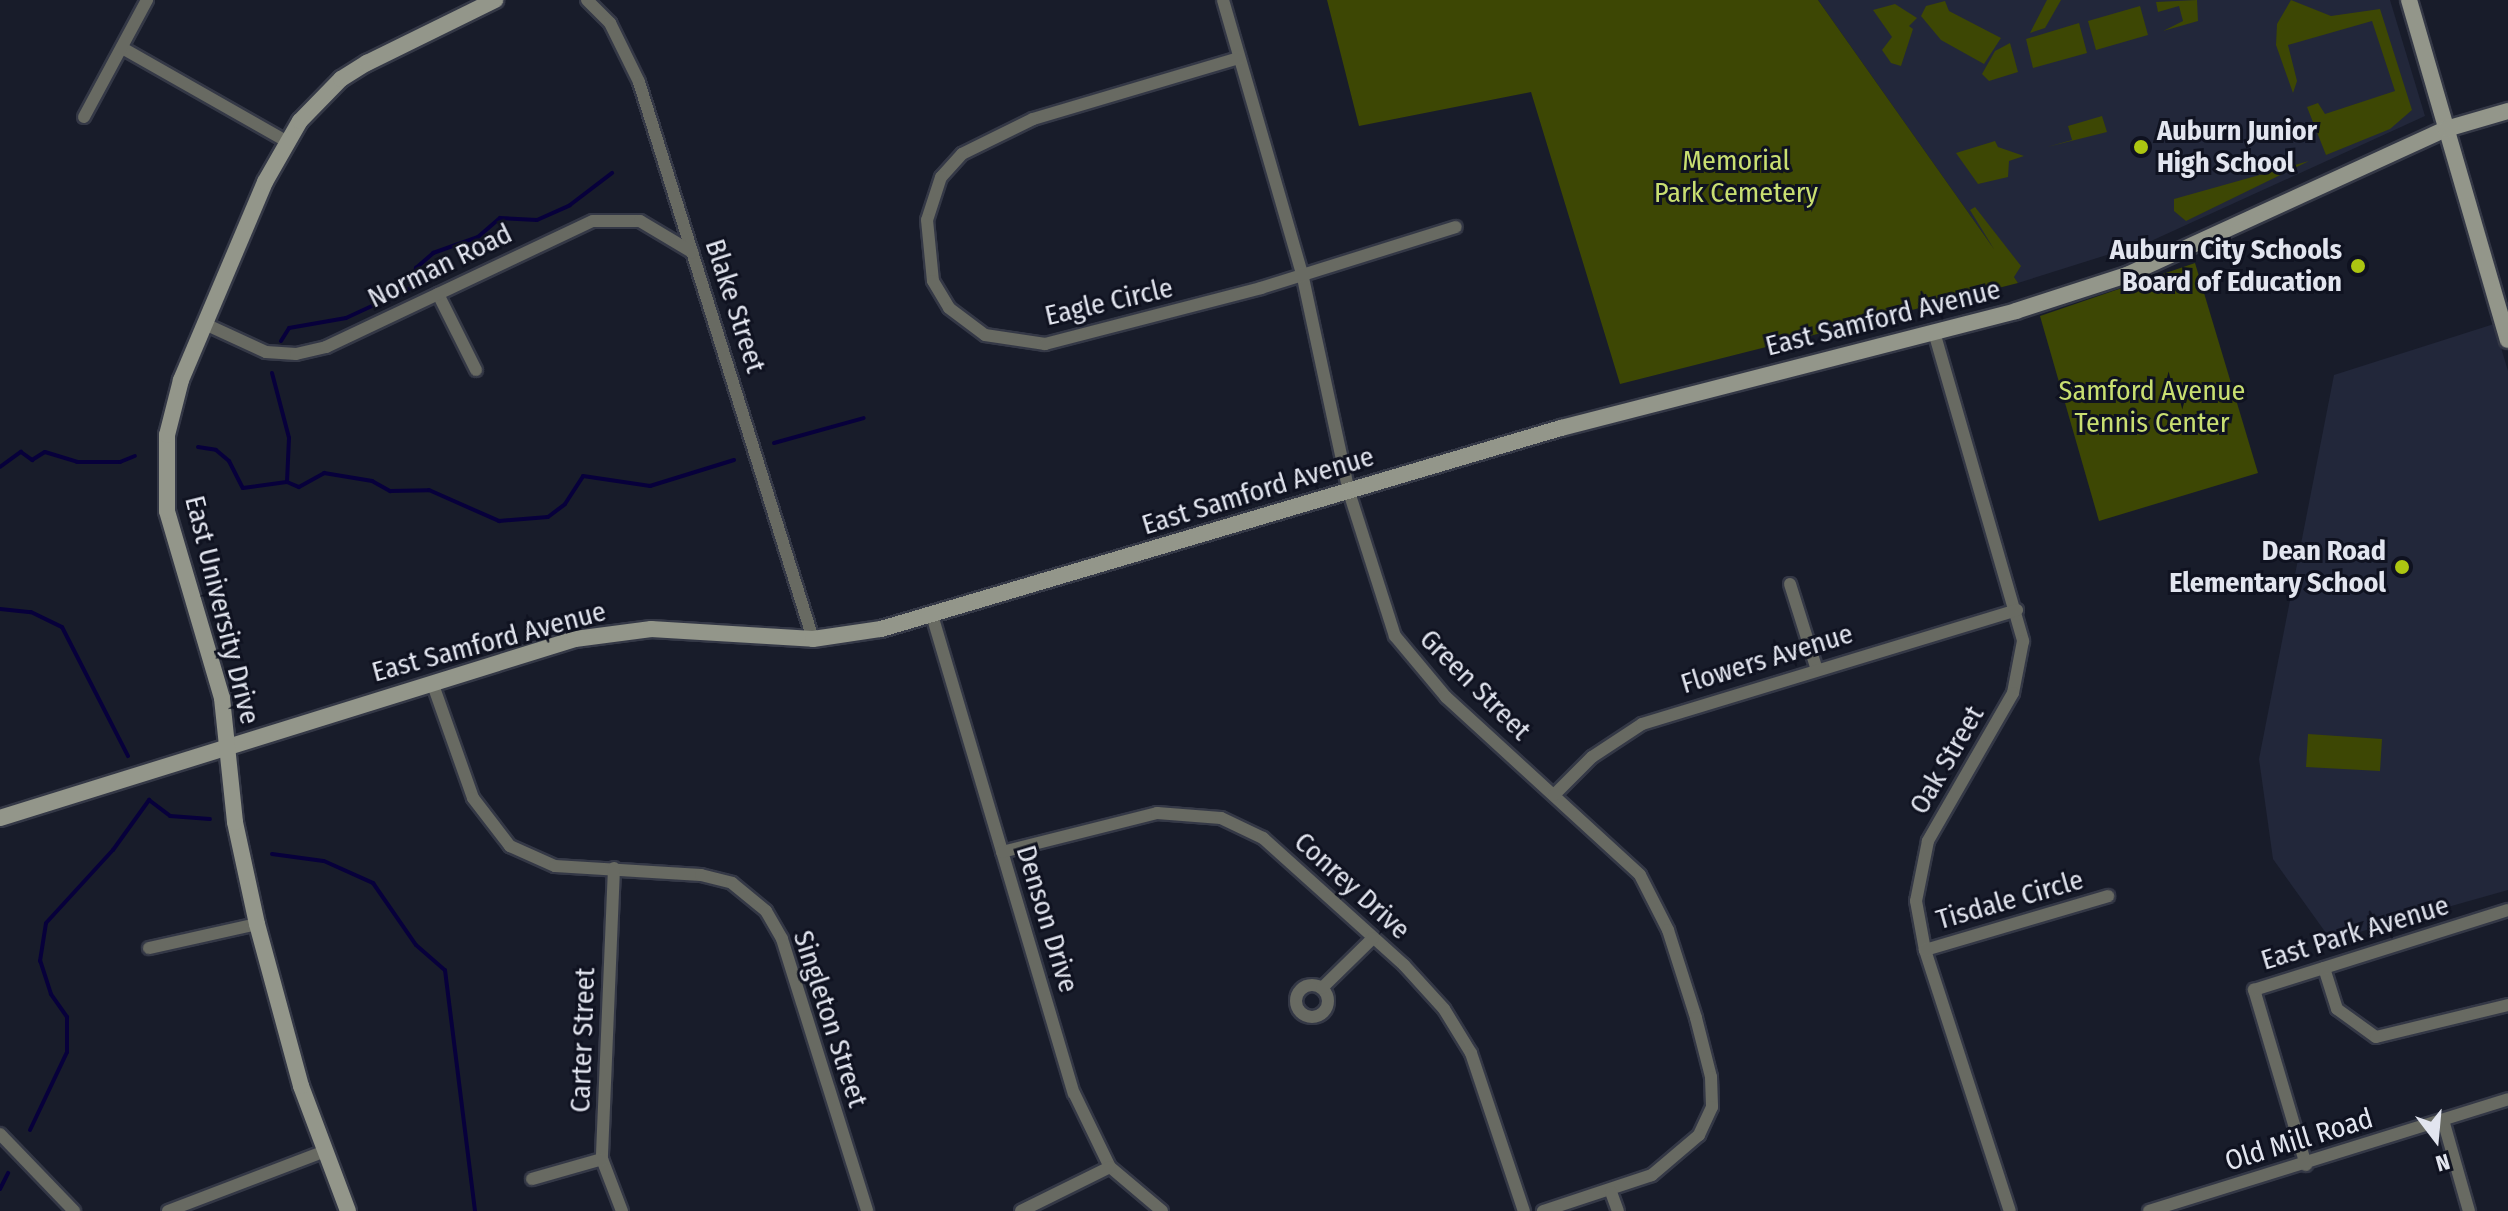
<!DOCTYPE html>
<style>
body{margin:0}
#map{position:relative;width:2508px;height:1211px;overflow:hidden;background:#181c2a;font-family:"Fira Sans Condensed",sans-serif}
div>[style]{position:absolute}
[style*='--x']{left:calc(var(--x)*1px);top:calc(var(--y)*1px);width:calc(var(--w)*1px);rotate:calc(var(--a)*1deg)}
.built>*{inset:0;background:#22273a}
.green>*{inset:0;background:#3d4704}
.stream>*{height:4px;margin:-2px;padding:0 2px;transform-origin:2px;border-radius:2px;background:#07003b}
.roads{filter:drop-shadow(2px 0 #343846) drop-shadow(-2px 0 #343846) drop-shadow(0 2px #343846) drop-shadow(0 -2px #343846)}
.street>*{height:12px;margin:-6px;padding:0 6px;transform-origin:6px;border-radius:6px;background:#686a62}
.street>.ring{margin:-6px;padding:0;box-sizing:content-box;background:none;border:12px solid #686a62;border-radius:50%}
.secondary>*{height:16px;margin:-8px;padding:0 8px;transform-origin:8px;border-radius:8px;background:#93968a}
.dots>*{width:22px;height:22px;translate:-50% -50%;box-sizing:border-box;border:4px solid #0f1220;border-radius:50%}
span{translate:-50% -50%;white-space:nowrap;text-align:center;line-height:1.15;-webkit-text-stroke:6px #0f1220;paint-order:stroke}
.poi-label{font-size:28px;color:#e2e5ef;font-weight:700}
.left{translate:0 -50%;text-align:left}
.right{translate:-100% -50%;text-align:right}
.park-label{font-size:28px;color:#c9df71}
.street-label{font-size:28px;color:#e2e5ef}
.north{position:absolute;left:2396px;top:1099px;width:80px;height:80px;-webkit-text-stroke:6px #0f1220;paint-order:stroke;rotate:164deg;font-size:22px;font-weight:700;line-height:32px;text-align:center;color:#e2e5ef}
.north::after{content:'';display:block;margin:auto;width:28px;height:36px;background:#e2e5ef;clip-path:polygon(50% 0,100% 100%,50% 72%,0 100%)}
</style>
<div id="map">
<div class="built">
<div style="clip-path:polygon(1818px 0,2390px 0,2425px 116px,2151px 241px,2018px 283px)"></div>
<div style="clip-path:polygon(2494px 324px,2508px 371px,2508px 890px,2331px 940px,2273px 859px,2259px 759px,2334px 375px)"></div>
</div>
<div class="green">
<div style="clip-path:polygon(1327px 0,1818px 0,1994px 249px,1970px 210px,1975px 207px,2021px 266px,2014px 277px,2018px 283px,1620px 384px,1531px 92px,1359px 126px)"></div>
<div style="clip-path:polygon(2047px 0,2061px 0,2045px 28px,2030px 33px)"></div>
<div style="clip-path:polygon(2197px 0,2198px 21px,2163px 31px,2183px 21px,2179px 6px,2158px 12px,2156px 2px)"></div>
<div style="clip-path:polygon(2291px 0,2331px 16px,2380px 9px,2412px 110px,2390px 129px,2326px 155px,2307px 107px,2318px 103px,2325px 114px,2395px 91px,2372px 21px,2288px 45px,2297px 81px,2293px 93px,2276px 45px,2277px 24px)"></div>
<div style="clip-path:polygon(1945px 1px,1949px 11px,2001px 38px,1984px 64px,1941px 40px,1921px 16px,1926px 6px)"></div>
<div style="clip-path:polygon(1895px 4px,1917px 18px,1909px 26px,1913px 29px,1901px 66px,1891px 63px,1882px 50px,1892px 37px,1873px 10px)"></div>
<div style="clip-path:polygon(2140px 6px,2148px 35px,2096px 50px,2088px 21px)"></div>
<div style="clip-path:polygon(2079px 23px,2087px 53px,2033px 68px,2026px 39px)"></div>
<div style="clip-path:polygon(2010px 43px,2018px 72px,1989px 81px,1982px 74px,1995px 51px)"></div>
<div style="clip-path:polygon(2102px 116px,2107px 132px,2047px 147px,2072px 140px,2068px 126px)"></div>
<div style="clip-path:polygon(1995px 141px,1998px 147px,2024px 156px,2009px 161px,2008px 177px,1978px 184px,1956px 153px)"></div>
<div style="clip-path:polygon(2309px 161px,2186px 221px,2174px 211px,2174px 199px)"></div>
<div style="clip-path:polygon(2195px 263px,2258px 473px,2099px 521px,2040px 316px)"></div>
<div style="clip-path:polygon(2308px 734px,2382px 739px,2380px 771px,2306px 767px)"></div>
</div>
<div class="stream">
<div style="--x:281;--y:341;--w:15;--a:-58"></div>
<div style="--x:289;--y:328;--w:58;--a:-10"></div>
<div style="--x:346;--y:318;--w:72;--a:-24.8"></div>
<div style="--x:411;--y:288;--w:21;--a:-76"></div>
<div style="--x:416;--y:268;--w:23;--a:-41"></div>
<div style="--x:433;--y:253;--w:48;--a:-19.6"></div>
<div style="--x:478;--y:237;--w:29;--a:-41"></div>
<div style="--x:500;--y:218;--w:37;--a:3"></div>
<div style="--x:537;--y:220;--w:36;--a:-24"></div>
<div style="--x:570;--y:205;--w:53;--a:-37.3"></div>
<div style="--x:272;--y:373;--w:67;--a:75.3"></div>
<div style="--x:289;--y:438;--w:44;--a:92.6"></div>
<div style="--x:774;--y:443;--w:93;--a:-15.5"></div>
<div style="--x:198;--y:447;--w:18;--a:9"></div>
<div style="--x:216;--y:450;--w:17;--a:40"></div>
<div style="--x:229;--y:461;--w:30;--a:63"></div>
<div style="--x:243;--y:488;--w:44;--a:-7.8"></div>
<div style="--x:287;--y:482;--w:13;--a:23"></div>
<div style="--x:299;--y:487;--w:29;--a:-29"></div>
<div style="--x:324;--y:473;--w:49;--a:9.5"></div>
<div style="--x:372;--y:481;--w:21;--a:29"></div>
<div style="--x:390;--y:491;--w:39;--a:-1"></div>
<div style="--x:429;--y:490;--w:77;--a:23.9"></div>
<div style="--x:499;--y:521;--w:49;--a:-4.7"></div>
<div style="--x:548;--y:517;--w:21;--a:-37"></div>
<div style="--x:565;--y:504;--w:33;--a:-57"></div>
<div style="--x:583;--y:476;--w:68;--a:8.5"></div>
<div style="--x:650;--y:486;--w:88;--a:-17.2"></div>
<div style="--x:0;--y:467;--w:26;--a:-36"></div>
<div style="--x:21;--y:452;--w:14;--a:36"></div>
<div style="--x:32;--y:460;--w:15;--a:-32"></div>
<div style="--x:45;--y:452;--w:34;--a:17"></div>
<div style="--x:77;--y:462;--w:43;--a:0"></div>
<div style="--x:120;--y:462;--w:16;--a:-22"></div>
<div style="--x:0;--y:609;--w:31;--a:6"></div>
<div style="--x:31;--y:612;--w:34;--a:26"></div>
<div style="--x:62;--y:627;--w:145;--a:62.9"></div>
<div style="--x:272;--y:854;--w:52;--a:7.7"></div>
<div style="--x:324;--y:861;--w:54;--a:24.2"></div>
<div style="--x:373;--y:883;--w:75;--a:55.3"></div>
<div style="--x:416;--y:945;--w:38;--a:41"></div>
<div style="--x:445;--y:970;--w:243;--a:82.9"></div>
<div style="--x:30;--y:1130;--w:86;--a:-64.6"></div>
<div style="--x:67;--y:1052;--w:35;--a:-90"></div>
<div style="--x:67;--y:1017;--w:28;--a:-125"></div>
<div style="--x:51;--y:994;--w:35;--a:-108"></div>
<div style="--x:40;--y:961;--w:38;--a:-81"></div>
<div style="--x:46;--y:923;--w:99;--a:-47.5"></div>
<div style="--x:113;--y:850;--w:62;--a:-54.2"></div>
<div style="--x:149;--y:800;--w:26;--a:37"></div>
<div style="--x:170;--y:816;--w:40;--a:4.3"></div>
<div style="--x:0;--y:1189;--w:18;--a:-63"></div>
</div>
<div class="roads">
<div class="street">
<div style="--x:587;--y:0;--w:33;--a:45"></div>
<div style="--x:610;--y:23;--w:66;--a:63.8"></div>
<div style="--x:639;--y:82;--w:584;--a:72.65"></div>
<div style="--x:1223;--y:0;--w:284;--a:73.9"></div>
<div style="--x:1302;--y:273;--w:224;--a:77.9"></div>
<div style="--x:1349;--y:492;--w:151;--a:72.3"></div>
<div style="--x:1395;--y:636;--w:80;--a:50.1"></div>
<div style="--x:1446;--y:697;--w:263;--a:42.5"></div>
<div style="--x:1640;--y:875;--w:62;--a:63"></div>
<div style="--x:1668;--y:930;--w:92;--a:72.3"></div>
<div style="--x:1696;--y:1018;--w:61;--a:75.7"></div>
<div style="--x:1711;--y:1077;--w:30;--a:88"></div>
<div style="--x:1712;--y:1107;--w:31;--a:115"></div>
<div style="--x:1699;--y:1135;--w:62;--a:139.6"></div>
<div style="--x:1652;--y:1175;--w:115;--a:161.7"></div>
<div style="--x:124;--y:49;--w:186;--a:29.6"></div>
<div style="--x:1239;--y:58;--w:215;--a:163.5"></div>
<div style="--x:1033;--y:119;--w:79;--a:153.8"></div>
<div style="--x:962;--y:154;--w:31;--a:132"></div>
<div style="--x:941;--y:177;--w:45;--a:108"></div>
<div style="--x:927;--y:220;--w:61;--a:84.4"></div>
<div style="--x:933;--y:281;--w:31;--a:59"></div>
<div style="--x:949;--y:308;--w:45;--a:36.9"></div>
<div style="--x:985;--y:335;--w:61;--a:8.5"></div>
<div style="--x:1045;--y:344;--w:223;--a:-14.5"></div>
<div style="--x:1261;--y:288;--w:204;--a:-17.4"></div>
<div style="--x:84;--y:117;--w:133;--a:-61.7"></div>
<div style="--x:438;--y:294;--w:85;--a:63.4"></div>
<div style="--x:205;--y:324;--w:67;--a:24.7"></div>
<div style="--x:266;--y:352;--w:30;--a:4"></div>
<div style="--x:296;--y:354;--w:31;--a:-13"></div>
<div style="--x:326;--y:347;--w:295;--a:-25.3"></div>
<div style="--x:593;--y:221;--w:47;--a:0"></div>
<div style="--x:640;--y:221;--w:61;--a:30.8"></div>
<div style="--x:1934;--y:332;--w:322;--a:73.9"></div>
<div style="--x:2023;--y:641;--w:53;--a:100.9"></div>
<div style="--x:2013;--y:693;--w:171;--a:119.9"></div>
<div style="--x:1928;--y:841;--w:61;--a:101.3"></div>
<div style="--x:1916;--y:901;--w:50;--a:79.6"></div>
<div style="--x:1925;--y:950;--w:274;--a:72"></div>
<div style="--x:1790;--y:584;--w:87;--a:72.6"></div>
<div style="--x:932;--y:615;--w:499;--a:73.5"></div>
<div style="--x:1074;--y:1093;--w:82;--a:64.1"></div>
<div style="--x:1110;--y:1167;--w:68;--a:40.2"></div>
<div style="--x:432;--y:682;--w:123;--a:70.5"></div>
<div style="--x:473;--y:798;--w:61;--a:52.4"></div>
<div style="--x:510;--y:846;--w:49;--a:24"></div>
<div style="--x:555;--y:866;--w:146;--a:3.5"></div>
<div style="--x:701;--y:875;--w:32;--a:14"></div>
<div style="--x:732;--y:883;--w:44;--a:39.5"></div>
<div style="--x:766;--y:911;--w:32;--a:60"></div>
<div style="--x:782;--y:939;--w:285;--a:72.6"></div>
<div style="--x:1554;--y:795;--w:54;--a:-45"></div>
<div style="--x:1592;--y:757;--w:60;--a:-33.4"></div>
<div style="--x:1642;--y:724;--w:392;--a:-16.9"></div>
<div style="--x:1002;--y:852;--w:160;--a:-14.1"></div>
<div style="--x:1157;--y:813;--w:64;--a:4.5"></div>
<div style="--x:1221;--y:818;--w:47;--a:25.5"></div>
<div style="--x:1263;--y:838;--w:190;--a:42"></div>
<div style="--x:1404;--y:965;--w:59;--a:47.7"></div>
<div style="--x:1444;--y:1009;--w:52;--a:58.5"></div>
<div style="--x:1471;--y:1053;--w:167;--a:71.5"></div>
<div style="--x:614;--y:868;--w:291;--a:92.4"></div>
<div style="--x:602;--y:1159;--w:56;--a:69"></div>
<div style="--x:149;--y:948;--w:111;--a:-12.5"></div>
<div style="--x:1925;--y:950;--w:191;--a:-16.4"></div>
<div style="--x:2324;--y:968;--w:43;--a:72.4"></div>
<div style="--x:2337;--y:1009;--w:48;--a:35.7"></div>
<div style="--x:2376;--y:1037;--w:136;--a:-13.6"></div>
<div class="ring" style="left:1296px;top:985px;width:20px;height:20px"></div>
<div style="--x:1322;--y:988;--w:71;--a:-44.4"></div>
<div style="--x:2443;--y:1120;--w:95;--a:74.1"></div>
<div style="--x:0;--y:1134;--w:107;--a:46.1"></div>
<div style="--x:2306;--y:1165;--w:183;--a:-106.5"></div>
<div style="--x:2254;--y:990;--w:266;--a:-17.5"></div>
<div style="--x:532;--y:1179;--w:73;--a:-15.9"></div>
<div style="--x:1611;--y:1192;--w:20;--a:70"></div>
<div style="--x:168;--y:1211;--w:168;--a:-20.9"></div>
<div style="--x:1021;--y:1211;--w:99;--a:-26.3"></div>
<div style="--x:2149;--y:1211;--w:376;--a:-17.3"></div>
</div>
<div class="secondary">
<div style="--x:2409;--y:0;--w:354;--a:73.8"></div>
<div style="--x:0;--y:818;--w:602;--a:-17.29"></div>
<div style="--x:575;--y:639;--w:77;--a:-7.5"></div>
<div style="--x:651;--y:629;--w:162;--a:3.5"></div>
<div style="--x:813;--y:639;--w:69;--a:-8.4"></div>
<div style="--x:881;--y:629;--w:709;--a:-16.47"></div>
<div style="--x:1561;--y:428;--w:470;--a:-14.4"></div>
<div style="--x:2016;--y:311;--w:117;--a:-18"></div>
<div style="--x:2127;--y:275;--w:351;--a:-24.6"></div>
<div style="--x:2446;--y:129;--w:65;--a:-16.2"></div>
<div style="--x:348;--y:1211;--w:134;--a:-110.6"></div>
<div style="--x:301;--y:1086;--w:168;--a:-105.2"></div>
<div style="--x:257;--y:924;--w:104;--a:-102.2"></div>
<div style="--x:235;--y:822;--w:125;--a:-96"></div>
<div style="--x:222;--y:698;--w:195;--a:-106.4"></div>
<div style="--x:167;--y:511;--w:76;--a:-90"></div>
<div style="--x:167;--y:435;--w:57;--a:-75.7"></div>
<div style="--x:181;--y:380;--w:215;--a:-67"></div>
<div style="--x:265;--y:182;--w:70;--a:-60.2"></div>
<div style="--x:300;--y:121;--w:59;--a:-45.7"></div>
<div style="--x:341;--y:79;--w:31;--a:-32"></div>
<div style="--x:367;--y:63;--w:143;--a:-26.2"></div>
</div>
</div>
<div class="dots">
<div style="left:2141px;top:147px;background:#acc611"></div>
<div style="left:2358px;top:266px;background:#acc611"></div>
<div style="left:2402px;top:567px;background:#acc611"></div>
</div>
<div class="poi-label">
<span class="left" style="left:2157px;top:147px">Auburn Junior<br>High School</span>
<span class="right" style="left:2342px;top:266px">Auburn City Schools<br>Board of Education</span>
<span class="right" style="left:2386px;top:567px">Dean Road<br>Elementary School</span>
</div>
<div class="park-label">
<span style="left:1736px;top:177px">Memorial<br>Park Cemetery</span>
<span style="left:2152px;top:407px">Samford Avenue<br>Tennis Center</span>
</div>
<div class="street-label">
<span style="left:440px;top:266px;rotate:-26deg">Norman Road</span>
<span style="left:1109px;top:302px;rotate:-13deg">Eagle Circle</span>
<span style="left:735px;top:306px;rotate:72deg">Blake Street</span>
<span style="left:1883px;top:318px;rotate:-14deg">East Samford Avenue</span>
<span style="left:1258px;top:491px;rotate:-17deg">East Samford Avenue</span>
<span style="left:222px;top:610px;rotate:76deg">East University Drive</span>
<span style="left:489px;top:642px;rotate:-15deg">East Samford Avenue</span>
<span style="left:1767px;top:659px;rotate:-17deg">Flowers Avenue</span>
<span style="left:1475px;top:685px;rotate:45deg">Green Street</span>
<span style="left:1947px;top:760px;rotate:-60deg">Oak Street</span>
<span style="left:1352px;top:886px;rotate:42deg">Conrey Drive</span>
<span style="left:2010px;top:900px;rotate:-16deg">Tisdale Circle</span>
<span style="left:1047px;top:919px;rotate:73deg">Denson Drive</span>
<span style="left:2355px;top:933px;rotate:-17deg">East Park Avenue</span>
<span style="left:830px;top:1019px;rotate:72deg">Singleton Street</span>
<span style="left:583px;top:1040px;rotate:-88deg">Carter Street</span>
<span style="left:2299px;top:1140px;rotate:-17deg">Old Mill Road</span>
</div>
<div class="north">N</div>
</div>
